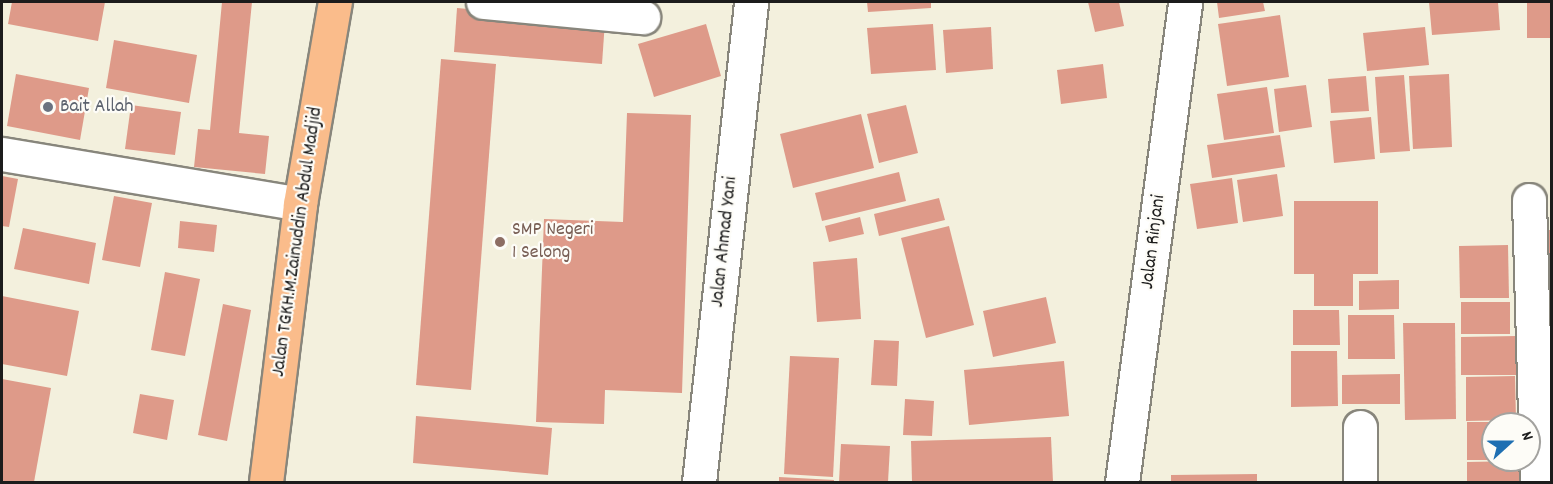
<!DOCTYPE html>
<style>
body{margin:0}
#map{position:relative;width:1553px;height:484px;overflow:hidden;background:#f3f0dd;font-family:Dekko,sans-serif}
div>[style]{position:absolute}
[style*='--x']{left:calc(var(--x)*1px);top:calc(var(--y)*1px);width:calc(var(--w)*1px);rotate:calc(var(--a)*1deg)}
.building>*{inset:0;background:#de9a89}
.roads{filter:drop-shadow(2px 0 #88867c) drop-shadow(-2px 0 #88867c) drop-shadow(0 2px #88867c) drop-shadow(0 -2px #88867c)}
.minor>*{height:33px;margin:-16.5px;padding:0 16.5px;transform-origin:16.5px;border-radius:16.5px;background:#fff}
.major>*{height:33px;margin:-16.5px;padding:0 16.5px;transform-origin:16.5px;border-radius:16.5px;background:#fabc8b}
.dots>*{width:16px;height:16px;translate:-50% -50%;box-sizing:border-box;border:3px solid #fdfcf7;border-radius:50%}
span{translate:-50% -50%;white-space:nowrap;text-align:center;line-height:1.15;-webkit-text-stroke:4.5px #fdfcf7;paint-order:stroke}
.worship-label{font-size:20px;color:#5b616d}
.left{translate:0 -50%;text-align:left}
.education-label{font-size:20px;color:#785e54}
.street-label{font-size:20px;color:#1c1c1c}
.frame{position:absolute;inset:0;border:3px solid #1c1c1c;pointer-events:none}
.north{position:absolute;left:1481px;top:412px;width:60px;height:60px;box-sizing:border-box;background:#fdfcf7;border:2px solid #a3a29f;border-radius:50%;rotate:69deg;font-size:16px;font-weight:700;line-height:24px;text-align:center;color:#1c1c1c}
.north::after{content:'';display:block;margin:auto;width:21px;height:27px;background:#1f6fb2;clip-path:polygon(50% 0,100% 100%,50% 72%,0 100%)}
</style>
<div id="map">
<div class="building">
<div style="clip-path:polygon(12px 2px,105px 2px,98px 41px,8px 24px)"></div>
<div style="clip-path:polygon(222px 2px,252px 2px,239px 133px,269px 136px,265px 174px,194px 167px,198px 129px,210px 130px)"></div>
<div style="clip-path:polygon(867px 2px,931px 2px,931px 8px,868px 12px)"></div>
<div style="clip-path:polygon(1088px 2px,1119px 2px,1124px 26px,1095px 32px)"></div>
<div style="clip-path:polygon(1217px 2px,1263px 2px,1265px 11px,1219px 18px)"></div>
<div style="clip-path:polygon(1429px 2px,1498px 2px,1500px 30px,1432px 35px)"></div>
<div style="clip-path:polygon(1527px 2px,1552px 2px,1552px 38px,1527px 38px)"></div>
<div style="clip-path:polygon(457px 8px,605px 21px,602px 64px,454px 52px)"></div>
<div style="clip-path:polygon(1280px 15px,1289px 77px,1227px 86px,1218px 24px)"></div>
<div style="clip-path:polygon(706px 24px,721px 76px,654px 97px,638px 44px)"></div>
<div style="clip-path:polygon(933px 24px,936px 70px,871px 74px,867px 28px)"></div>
<div style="clip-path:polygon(991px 27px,993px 69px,946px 73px,943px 30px)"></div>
<div style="clip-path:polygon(1425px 27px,1429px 65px,1367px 71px,1363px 33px)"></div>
<div style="clip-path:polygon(114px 40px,197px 55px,189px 103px,106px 88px)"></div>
<div style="clip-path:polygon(441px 59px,496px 64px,471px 390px,416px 385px)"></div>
<div style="clip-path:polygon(1103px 64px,1107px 98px,1061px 104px,1057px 70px)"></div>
<div style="clip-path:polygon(16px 74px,89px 88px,80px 140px,7px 126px)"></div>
<div style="clip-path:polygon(1449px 74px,1452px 147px,1413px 149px,1409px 76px)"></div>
<div style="clip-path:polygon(1404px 75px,1410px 151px,1380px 153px,1375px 77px)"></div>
<div style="clip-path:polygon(1366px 76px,1369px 111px,1331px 113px,1328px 79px)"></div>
<div style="clip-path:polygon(1306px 85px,1312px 127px,1279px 132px,1274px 89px)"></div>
<div style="clip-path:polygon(1267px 87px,1274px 133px,1224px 140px,1217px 94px)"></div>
<div style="clip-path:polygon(131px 105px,181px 112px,175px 155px,125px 149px)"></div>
<div style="clip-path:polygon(906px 105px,918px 153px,879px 163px,867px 114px)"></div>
<div style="clip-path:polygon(627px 113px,691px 115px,682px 393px,605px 390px,604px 424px,536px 422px,544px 219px,623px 222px)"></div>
<div style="clip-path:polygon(861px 114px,874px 168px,793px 188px,780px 134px)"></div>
<div style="clip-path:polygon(1371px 117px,1375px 159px,1334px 163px,1330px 121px)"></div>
<div style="clip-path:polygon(1280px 135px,1285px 167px,1212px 178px,1207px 145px)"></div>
<div style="clip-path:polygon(899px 172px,906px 201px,822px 221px,815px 193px)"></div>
<div style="clip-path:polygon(1277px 174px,1283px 216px,1243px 222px,1237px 180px)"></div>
<div style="clip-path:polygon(2px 176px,18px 179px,9px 227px,2px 226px)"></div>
<div style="clip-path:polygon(1232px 178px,1238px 223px,1197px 229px,1190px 184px)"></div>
<div style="clip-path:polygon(114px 196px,152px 203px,140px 267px,102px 260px)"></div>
<div style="clip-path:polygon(939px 198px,945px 220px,879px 236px,874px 214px)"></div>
<div style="clip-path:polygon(1294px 201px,1378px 201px,1378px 274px,1353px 274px,1353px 306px,1314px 306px,1314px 274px,1294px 274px)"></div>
<div style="clip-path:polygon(860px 217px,864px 234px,829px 242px,825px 226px)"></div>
<div style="clip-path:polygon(180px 221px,217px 225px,214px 252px,178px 248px)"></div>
<div style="clip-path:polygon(949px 226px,974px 325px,926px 338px,901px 238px)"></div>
<div style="clip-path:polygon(23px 228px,96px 243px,89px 284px,14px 269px)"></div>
<div style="clip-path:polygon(1540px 230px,1552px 230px,1552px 296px,1541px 296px)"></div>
<div style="clip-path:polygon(1508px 245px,1509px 298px,1460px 298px,1459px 246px)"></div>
<div style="clip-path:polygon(857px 258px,861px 319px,817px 322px,813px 262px)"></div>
<div style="clip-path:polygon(165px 272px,200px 279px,185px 356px,151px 350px)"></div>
<div style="clip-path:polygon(1399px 280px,1399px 309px,1359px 310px,1359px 281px)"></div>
<div style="clip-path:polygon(2px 296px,79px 311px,67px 376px,2px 364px)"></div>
<div style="clip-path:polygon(1046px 297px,1056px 343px,993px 357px,983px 311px)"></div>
<div style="clip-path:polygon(1461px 302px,1510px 302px,1510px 334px,1461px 334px)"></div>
<div style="clip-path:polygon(223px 304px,251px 310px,227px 441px,198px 435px)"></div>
<div style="clip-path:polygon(1293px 310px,1339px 310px,1340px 345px,1293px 345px)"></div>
<div style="clip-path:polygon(1348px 315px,1394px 315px,1395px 359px,1348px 359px)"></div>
<div style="clip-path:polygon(1403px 323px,1455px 323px,1456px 419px,1405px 420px)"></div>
<div style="clip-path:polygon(1516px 336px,1517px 375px,1461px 375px,1461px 337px)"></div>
<div style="clip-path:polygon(874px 340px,899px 341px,897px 386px,871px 385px)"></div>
<div style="clip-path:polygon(1291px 351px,1337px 351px,1338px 406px,1291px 407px)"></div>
<div style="clip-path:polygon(790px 356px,839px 358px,833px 477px,784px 474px)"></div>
<div style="clip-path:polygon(1064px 361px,1069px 416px,969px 425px,964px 370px)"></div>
<div style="clip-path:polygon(1400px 374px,1400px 404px,1342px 404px,1342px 375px)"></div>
<div style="clip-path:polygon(1515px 376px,1516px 420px,1466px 421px,1466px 377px)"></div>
<div style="clip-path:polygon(2px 379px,51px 388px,34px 482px,2px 482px)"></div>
<div style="clip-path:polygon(140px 394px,174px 400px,167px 440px,133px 433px)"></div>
<div style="clip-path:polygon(905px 399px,934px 401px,932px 436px,903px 435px)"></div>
<div style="clip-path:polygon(416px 416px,552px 428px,548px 475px,413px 463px)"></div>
<div style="clip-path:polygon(1467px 422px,1493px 422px,1493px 460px,1467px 460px)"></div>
<div style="clip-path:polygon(1051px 437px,1053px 482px,912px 482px,911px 441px)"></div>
<div style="clip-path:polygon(841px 444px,890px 446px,888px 482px,839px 482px)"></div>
<div style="clip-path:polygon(1521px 461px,1522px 482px,1467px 482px,1467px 462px)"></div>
<div style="clip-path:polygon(1257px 474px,1257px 482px,1171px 482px,1171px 475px)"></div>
<div style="clip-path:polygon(779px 477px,834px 480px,834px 482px,779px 482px)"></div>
</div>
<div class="roads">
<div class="minor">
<div style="--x:483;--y:2;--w:161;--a:5.4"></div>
<div style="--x:2;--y:154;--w:302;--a:9.5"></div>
<div style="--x:1529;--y:200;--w:282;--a:88.4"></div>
<div style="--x:699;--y:482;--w:483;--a:-83.8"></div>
<div style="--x:1122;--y:482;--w:484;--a:-82.5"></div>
<div style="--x:1360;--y:482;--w:55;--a:-90"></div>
</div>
<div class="major">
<div style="--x:266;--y:482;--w:280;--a:-83"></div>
<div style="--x:300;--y:204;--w:205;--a:-80.2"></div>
</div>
</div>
<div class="dots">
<div style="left:48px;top:107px;background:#6b7280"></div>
<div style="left:500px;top:242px;background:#8d6e63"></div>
</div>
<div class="worship-label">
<span class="left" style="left:60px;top:107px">Bait Allah</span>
</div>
<div class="education-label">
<span class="left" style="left:512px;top:242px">SMP Negeri<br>1 Selong</span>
</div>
<div class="street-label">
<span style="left:298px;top:242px;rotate:-82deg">Jalan TGKH.M.Zainuddin Abdul Madjid</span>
<span style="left:725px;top:242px;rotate:-84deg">Jalan Ahmad Yani</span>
<span style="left:1154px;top:242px;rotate:-83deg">Jalan Rinjani</span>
</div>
<div class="frame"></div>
<div class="north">N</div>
</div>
